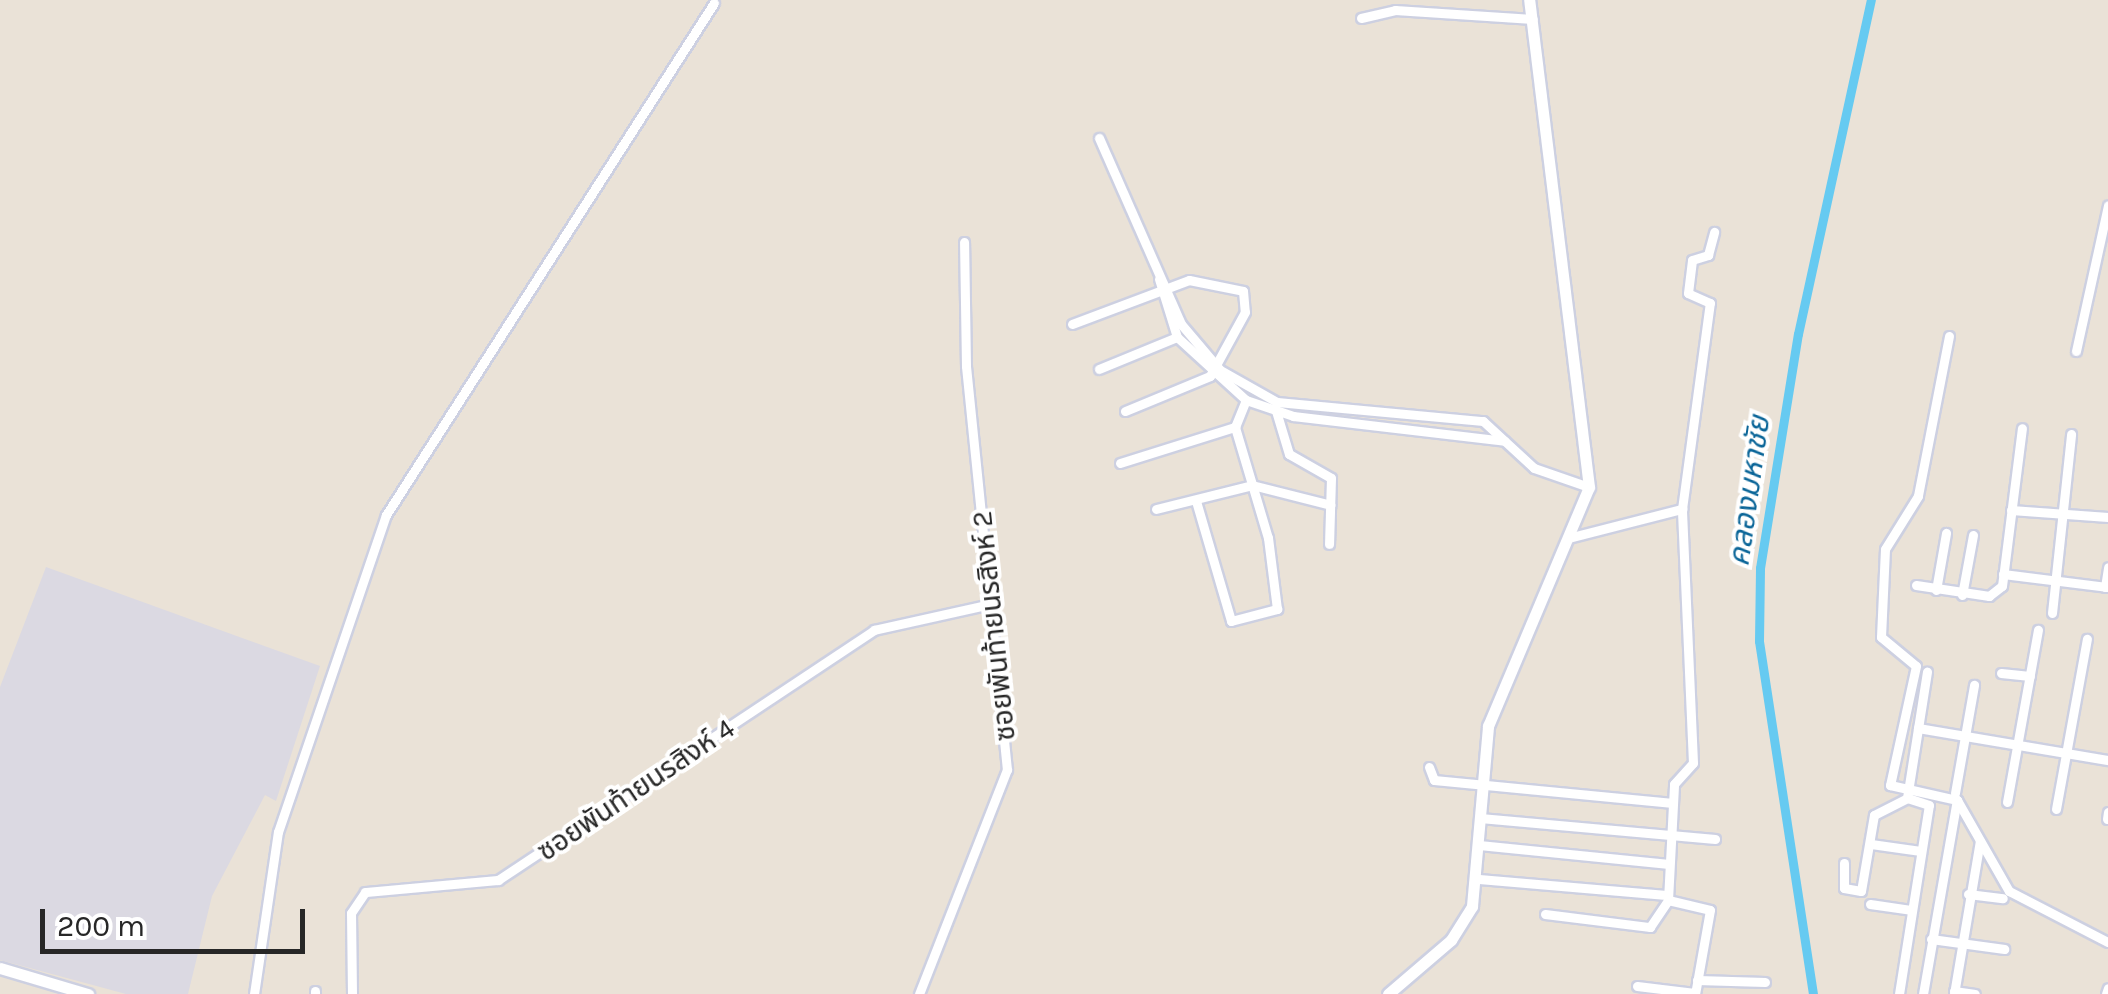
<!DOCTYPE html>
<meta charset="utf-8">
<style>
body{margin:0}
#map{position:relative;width:2108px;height:994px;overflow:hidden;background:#eae2d7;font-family:Karla,"Noto Sans Thai",sans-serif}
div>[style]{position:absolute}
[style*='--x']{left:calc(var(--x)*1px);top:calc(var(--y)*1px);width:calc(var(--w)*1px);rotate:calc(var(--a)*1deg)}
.industrial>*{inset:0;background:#dbd9e2}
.canal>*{height:9px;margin:-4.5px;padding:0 4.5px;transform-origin:4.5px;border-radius:4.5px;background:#66caf1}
.roads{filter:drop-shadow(2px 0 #cdd0e1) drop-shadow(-2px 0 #cdd0e1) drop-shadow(0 2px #cdd0e1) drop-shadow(0 -2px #cdd0e1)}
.street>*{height:9px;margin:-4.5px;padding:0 4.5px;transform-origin:4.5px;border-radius:4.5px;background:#fff}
.secondary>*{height:11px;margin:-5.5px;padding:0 5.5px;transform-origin:5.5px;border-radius:5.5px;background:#fff}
span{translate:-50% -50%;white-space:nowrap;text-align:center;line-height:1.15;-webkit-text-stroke:8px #fff;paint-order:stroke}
.street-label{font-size:28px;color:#272727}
.water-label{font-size:30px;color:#0a6598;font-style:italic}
.scale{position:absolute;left:40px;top:909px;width:265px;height:45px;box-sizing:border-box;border:5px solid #272727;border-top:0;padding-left:12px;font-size:30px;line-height:35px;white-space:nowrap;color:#272727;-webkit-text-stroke:8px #fff;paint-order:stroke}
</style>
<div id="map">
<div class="industrial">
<div style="clip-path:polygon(46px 567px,320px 666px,276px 801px,265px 795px,212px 896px,188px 994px,126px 994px,0 960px,0 687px)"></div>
</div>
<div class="canal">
<div style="--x:1813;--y:994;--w:357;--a:-98.7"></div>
<div style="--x:1759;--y:641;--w:73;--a:-89.2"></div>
<div style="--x:1760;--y:568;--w:237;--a:-80.8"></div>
<div style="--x:1798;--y:334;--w:342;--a:-77.7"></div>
</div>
<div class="roads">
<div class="street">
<div style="--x:1361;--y:18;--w:35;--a:-13"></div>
<div style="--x:1395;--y:10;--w:138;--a:3.7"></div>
<div style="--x:1099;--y:138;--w:203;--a:66.2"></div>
<div style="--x:1181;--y:324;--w:60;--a:49.7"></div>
<div style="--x:1220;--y:370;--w:65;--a:29.3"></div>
<div style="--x:1277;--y:402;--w:207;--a:5.3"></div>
<div style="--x:1483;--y:421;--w:69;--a:42.7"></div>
<div style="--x:1534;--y:468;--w:58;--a:19.1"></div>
<div style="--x:1159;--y:279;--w:61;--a:72.8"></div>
<div style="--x:1177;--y:337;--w:93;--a:42.4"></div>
<div style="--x:1246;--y:400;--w:50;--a:18.8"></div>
<div style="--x:1293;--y:416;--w:213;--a:6.7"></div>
<div style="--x:1072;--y:324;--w:125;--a:-20.6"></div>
<div style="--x:1189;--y:280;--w:55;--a:11.5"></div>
<div style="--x:1243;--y:291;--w:21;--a:85"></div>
<div style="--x:1245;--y:312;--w:73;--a:118.7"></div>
<div style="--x:1210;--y:376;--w:92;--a:157.6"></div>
<div style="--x:1949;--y:336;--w:163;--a:101"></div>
<div style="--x:1918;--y:496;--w:62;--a:121.9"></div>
<div style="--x:1885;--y:549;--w:88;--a:92.6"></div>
<div style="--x:1881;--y:637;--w:45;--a:39.6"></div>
<div style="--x:1916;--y:666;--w:122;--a:102.3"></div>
<div style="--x:1890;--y:785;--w:69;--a:12.6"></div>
<div style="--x:1957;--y:800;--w:105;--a:60.3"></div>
<div style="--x:2009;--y:891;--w:111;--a:27.3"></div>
<div style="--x:2076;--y:351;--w:149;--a:-77.6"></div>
<div style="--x:1099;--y:369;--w:84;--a:-22.3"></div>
<div style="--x:1276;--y:411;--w:45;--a:73.2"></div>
<div style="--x:1289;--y:454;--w:48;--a:29.7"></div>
<div style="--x:1331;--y:478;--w:66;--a:91.7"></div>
<div style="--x:1120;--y:463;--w:121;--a:-17.4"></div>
<div style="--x:1235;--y:427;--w:29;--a:-68"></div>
<div style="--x:1196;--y:501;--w:125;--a:73.7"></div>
<div style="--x:1231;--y:621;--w:48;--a:-14.6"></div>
<div style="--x:1277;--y:609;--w:72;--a:-97.2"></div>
<div style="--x:1268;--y:538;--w:116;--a:-106.6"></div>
<div style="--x:1156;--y:509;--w:99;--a:-14"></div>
<div style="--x:1252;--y:485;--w:81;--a:14.2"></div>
<div style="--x:2011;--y:510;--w:97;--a:4.1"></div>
<div style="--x:1572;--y:537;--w:114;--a:-14.3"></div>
<div style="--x:2003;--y:574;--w:106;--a:7.1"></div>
<div style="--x:1916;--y:585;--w:74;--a:8.6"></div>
<div style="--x:1989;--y:596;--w:16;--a:-38"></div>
<div style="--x:2002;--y:586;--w:159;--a:-82.8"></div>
<div style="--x:2105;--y:587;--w:20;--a:-81"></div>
<div style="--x:1936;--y:590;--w:58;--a:-80"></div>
<div style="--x:1962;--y:595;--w:61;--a:-79.6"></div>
<div style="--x:2052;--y:613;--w:180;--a:-83.9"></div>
<div style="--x:2001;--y:673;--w:29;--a:6"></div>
<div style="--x:1918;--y:728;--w:193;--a:9.6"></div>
<div style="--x:1429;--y:767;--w:14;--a:69"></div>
<div style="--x:1434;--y:780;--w:240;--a:5.5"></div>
<div style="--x:1955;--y:793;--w:110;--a:-80"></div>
<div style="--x:2007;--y:802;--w:175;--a:-79.8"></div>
<div style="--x:2056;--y:809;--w:173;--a:-79.7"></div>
<div style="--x:1480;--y:818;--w:236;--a:5.1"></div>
<div style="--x:2107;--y:819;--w:7;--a:-82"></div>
<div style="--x:1871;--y:844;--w:50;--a:8"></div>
<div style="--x:1479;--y:845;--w:191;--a:5.7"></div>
<div style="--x:1844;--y:863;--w:25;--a:90"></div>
<div style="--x:1844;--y:888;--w:17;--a:10"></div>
<div style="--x:1861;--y:891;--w:77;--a:-80.3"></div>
<div style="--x:1874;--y:815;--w:37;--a:-27"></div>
<div style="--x:1907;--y:798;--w:128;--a:-81"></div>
<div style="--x:1479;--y:879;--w:188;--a:4.9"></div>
<div style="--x:1968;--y:894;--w:35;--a:7"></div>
<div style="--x:1668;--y:900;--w:43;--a:13.4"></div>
<div style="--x:1710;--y:910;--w:85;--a:100.1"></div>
<div style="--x:1870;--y:904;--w:41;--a:8.3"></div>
<div style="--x:1545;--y:914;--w:106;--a:7.1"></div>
<div style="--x:1650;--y:927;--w:32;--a:-56"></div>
<div style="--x:1668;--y:900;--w:116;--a:-87"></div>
<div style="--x:1674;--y:784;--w:28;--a:-48"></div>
<div style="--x:1693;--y:763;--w:254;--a:-92.5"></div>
<div style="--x:1682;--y:509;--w:208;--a:-82.3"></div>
<div style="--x:1710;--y:303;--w:24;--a:-156"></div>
<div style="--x:1688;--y:293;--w:33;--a:-83"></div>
<div style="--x:1692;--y:260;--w:17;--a:-17"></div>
<div style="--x:1708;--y:255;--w:24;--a:-75"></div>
<div style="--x:1931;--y:939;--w:74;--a:7.8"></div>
<div style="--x:1697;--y:980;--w:68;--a:1.7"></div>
<div style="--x:1637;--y:986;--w:58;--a:6.9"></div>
<div style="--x:315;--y:991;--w:3;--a:90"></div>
<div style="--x:1954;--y:991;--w:21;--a:8"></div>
<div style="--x:254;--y:994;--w:164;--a:-81.6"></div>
<div style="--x:278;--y:832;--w:335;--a:-71.2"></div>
<div style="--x:386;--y:515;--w:608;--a:-57.36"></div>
<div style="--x:352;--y:994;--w:81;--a:-90.7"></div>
<div style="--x:351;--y:913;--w:25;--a:-56"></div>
<div style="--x:365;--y:892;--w:134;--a:-5.2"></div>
<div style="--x:498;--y:880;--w:452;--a:-33.6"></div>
<div style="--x:874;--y:630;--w:119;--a:-12.6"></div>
<div style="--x:919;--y:994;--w:241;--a:-68.6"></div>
<div style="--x:1007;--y:770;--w:406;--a:-95.8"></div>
<div style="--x:966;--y:366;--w:124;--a:-90.9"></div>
<div style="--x:1899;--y:994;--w:191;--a:-81"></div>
<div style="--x:1929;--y:805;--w:23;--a:-162"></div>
<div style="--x:1923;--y:994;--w:197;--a:-80.1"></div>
<div style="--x:1954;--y:994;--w:155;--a:-80.4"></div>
<div style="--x:2106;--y:994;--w:6;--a:-72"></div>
</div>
<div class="secondary">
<div style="--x:0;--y:968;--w:92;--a:16.5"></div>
<div style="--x:1388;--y:994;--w:83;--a:-40.6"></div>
<div style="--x:1451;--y:940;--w:40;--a:-58"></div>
<div style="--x:1472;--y:906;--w:181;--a:-84.9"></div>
<div style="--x:1488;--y:726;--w:259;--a:-67.1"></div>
<div style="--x:1589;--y:487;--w:491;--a:-97"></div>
</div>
</div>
<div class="street-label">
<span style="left:994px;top:626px;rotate:-96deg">ซอยพันท้ายนรสิงห์ 2</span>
<span style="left:636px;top:790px;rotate:-34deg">ซอยพันท้ายนรสิงห์ 4</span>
</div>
<div class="water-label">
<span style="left:1749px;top:491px;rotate:-82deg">คลองมหาชัย</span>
</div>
<div class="scale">200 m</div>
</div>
